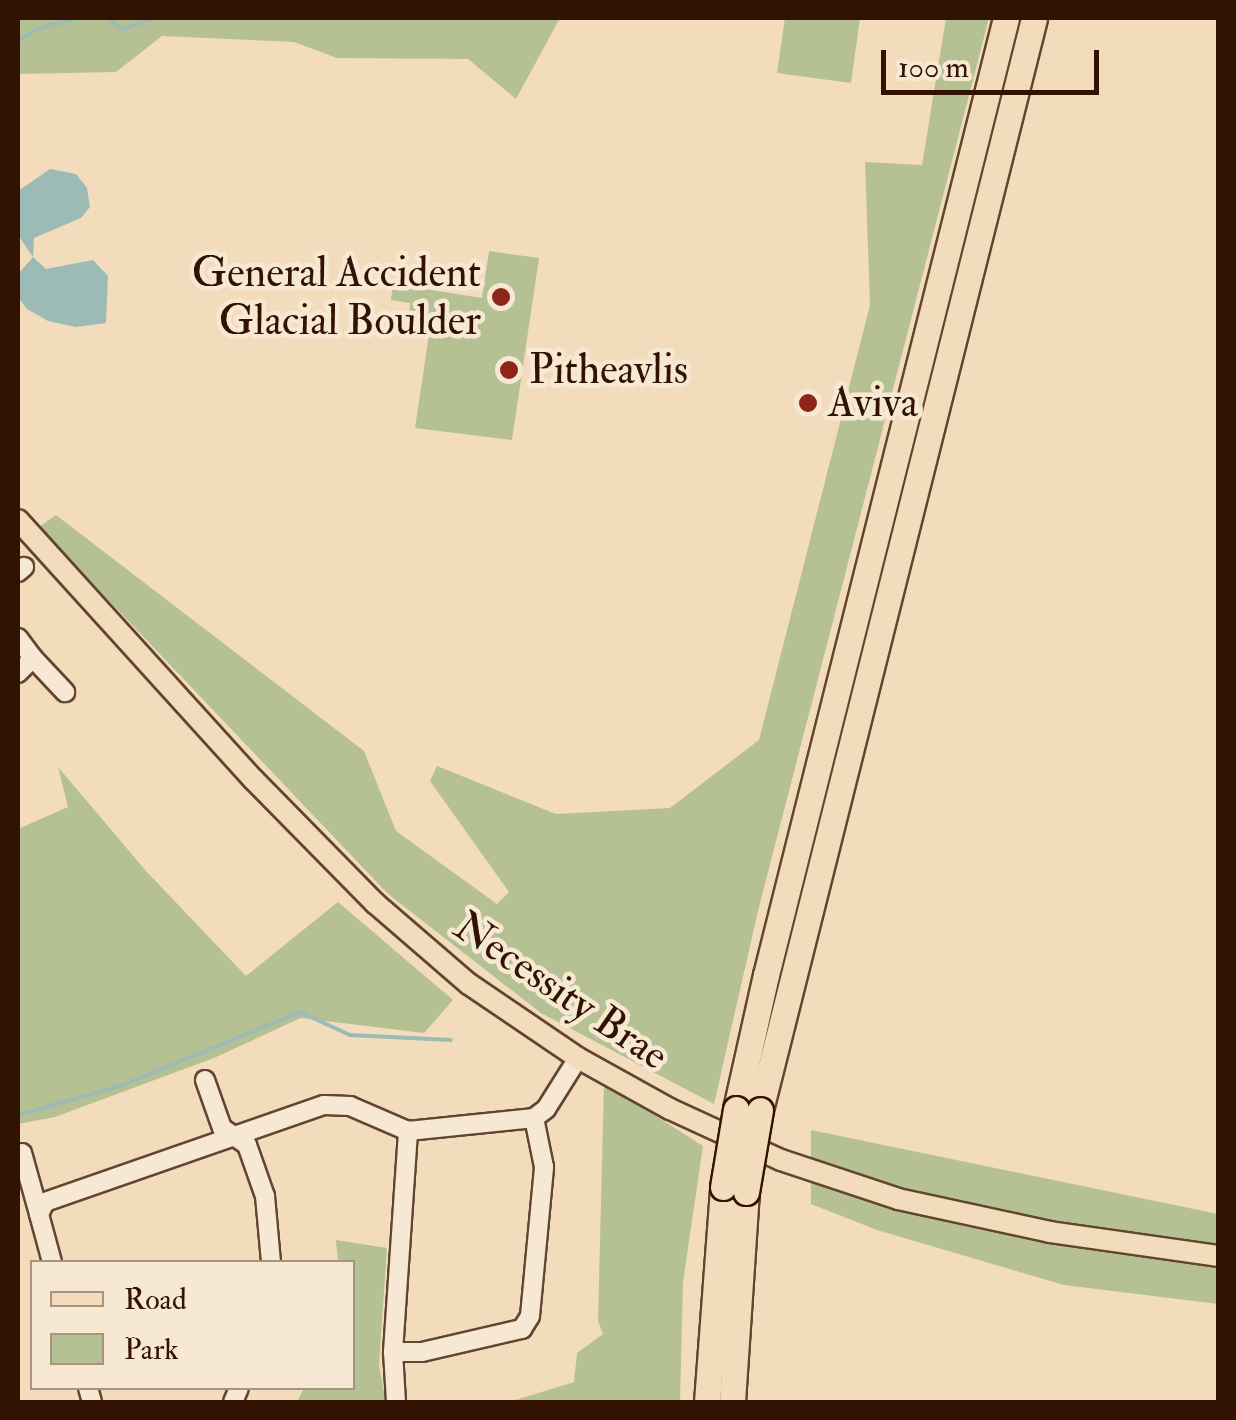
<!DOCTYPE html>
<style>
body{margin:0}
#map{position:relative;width:1236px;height:1420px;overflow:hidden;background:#f2dcbb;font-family:"IM FELL Double Pica",serif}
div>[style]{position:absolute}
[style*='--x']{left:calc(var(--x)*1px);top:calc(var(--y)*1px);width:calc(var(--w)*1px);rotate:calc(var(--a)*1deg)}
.green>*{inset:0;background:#b6c193}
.water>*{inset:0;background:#9cbab6}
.stream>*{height:4px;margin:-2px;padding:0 2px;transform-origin:2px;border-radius:2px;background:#9cbab6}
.roads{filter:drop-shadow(2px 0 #624530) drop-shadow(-2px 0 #624530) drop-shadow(0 2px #624530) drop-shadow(0 -2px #624530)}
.minor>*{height:18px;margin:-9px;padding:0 9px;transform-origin:9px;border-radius:9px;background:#f7e8d3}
.major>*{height:20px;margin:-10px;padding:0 10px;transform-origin:10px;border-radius:10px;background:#f2dcbb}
.highway>*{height:25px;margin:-12.5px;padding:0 12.5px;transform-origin:12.5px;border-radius:12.5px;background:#f2dcbb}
.bridges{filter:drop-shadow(2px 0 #321302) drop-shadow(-2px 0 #321302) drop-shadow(0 2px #321302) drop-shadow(0 -2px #321302)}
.highway-bridge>*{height:25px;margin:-12.5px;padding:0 12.5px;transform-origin:12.5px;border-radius:12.5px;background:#f2dcbb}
.dots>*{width:28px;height:28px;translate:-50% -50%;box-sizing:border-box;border:5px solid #f7e8d3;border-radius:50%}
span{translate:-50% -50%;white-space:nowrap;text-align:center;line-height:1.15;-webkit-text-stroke:9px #f7e8d3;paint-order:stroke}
.poi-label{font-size:42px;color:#321302}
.right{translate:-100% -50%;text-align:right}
.left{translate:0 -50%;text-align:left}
.street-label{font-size:42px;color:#321302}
.frame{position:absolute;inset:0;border:20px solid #321302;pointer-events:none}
.legend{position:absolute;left:30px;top:1260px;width:325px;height:130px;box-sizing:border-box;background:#f7e8d3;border:2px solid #a8937f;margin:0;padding:12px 18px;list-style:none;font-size:30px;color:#321302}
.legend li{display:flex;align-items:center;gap:20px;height:50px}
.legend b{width:50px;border:2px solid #a8937f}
.scale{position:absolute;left:881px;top:50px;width:218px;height:45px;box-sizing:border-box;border:5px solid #321302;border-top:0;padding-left:12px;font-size:30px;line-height:35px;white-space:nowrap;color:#321302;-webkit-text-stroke:8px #f7e8d3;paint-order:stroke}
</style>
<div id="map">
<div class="green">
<div style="clip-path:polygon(18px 18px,560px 18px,516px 99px,468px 59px,337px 58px,294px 42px,162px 36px,116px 72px,18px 74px)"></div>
<div style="clip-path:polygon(785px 18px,860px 18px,851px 83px,777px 73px)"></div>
<div style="clip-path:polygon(946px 18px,989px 18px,758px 911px,714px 1104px,541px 1013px,388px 894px,39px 527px,56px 515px,364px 751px,396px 831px,497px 904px,509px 892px,430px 781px,437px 766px,556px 814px,670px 808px,759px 740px,870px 305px,865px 162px,922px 165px)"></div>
<div style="clip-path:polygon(489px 251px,539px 258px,512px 440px,415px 428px,430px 328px,409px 324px,410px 303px,391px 300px,393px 284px,482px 298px)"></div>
<div style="clip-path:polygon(58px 767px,146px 871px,246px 976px,338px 902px,453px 1000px,424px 1033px,301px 1018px,214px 1058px,55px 1117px,18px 1124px,18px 829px,68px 807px)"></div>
<div style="clip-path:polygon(604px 1083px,703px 1146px,683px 1282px,680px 1402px,509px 1402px,574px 1382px,577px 1353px,603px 1334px,598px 1321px)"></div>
<div style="clip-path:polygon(811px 1130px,1218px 1214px,1218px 1304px,1064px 1285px,877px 1230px,811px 1204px)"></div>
<div style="clip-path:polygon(336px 1240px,387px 1248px,379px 1365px,386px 1402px,297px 1402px,304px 1388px,352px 1388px,352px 1262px,338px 1262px)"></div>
</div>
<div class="water">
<div style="clip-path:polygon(50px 169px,76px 174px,87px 188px,90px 207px,81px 218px,34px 238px,33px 257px,46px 269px,93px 260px,108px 276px,106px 323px,76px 327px,48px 321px,27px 309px,18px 297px,18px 274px,33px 257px,18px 235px,18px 191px)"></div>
</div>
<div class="stream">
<div style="--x:107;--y:18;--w:19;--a:35"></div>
<div style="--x:123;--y:29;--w:32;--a:-20"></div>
<div style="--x:157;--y:18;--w:23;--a:0"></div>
<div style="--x:18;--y:41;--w:22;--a:-32"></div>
<div style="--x:37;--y:29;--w:41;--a:-15.4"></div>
<div style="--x:18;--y:1115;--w:109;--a:-15.9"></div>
<div style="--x:123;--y:1085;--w:191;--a:-22.4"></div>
<div style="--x:300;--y:1012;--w:55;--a:24.7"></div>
<div style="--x:350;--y:1035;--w:101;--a:2.8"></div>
</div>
<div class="roads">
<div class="minor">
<div style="--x:18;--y:572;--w:8;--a:-40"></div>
<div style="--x:18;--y:638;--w:25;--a:53"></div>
<div style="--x:18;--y:673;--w:21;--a:-45"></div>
<div style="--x:33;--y:658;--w:47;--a:46.7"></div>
<div style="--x:205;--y:1080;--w:51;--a:70.5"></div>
<div style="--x:222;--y:1128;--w:30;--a:34"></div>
<div style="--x:247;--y:1145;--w:54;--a:70.6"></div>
<div style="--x:265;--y:1196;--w:66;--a:84.8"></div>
<div style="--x:22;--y:1153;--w:63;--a:74.4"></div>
<div style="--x:52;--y:1262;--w:50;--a:-105.2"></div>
<div style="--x:39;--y:1214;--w:13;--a:-63"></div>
<div style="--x:45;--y:1202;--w:295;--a:-19.2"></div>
<div style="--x:324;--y:1105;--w:26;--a:2"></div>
<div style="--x:350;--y:1106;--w:63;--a:23.3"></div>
<div style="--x:408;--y:1131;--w:127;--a:-5.9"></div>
<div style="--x:534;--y:1118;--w:15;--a:-37"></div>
<div style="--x:546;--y:1109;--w:60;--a:-57.9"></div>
<div style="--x:393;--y:1352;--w:29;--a:0"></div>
<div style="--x:422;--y:1352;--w:103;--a:-13"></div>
<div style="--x:522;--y:1329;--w:15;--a:-58"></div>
<div style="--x:530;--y:1316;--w:150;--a:-84.6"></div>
<div style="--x:544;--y:1167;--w:50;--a:-101.5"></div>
<div style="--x:88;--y:1388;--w:15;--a:74"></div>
<div style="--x:233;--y:1402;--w:15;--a:-67"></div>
<div style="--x:396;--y:1402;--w:50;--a:-93.4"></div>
<div style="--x:393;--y:1352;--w:222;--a:-86.1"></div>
</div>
<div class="major">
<div style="--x:18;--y:520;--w:351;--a:47.8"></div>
<div style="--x:254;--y:780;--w:173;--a:45.5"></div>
<div style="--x:375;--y:903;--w:124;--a:40.8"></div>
<div style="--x:469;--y:984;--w:132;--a:34.2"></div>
<div style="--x:578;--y:1058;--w:105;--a:29"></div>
<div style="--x:670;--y:1109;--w:122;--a:24.7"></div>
<div style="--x:781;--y:1160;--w:123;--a:18.4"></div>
<div style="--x:898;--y:1199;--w:156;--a:12.2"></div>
<div style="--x:1050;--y:1232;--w:170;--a:8.1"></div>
</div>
<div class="highway">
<div style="--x:736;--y:1109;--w:137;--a:-77.4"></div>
<div style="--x:766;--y:975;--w:987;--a:-75.92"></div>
<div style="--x:760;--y:1110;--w:1126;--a:-75.91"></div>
<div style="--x:707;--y:1402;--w:216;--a:-85.7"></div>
<div style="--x:732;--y:1402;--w:210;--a:-86.2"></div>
</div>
</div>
<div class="bridges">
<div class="highway-bridge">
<div style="--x:723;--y:1187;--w:79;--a:-80.5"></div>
<div style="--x:746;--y:1192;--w:83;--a:-80.3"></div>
</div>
</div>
<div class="dots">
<div style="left:501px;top:297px;background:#8f2418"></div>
<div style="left:509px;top:370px;background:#8f2418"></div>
<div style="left:808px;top:403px;background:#8f2418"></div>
</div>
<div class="poi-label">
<span class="right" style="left:481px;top:297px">General Accident<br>Glacial Boulder</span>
<span class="left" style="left:529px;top:370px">Pitheavlis</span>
<span class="left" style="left:828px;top:403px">Aviva</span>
</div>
<div class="street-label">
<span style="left:561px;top:991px;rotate:34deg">Necessity Brae</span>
</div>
<div class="frame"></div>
<ul class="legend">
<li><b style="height:12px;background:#f2dcbb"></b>Road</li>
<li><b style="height:28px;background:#b6c193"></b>Park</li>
</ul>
<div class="scale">100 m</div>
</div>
